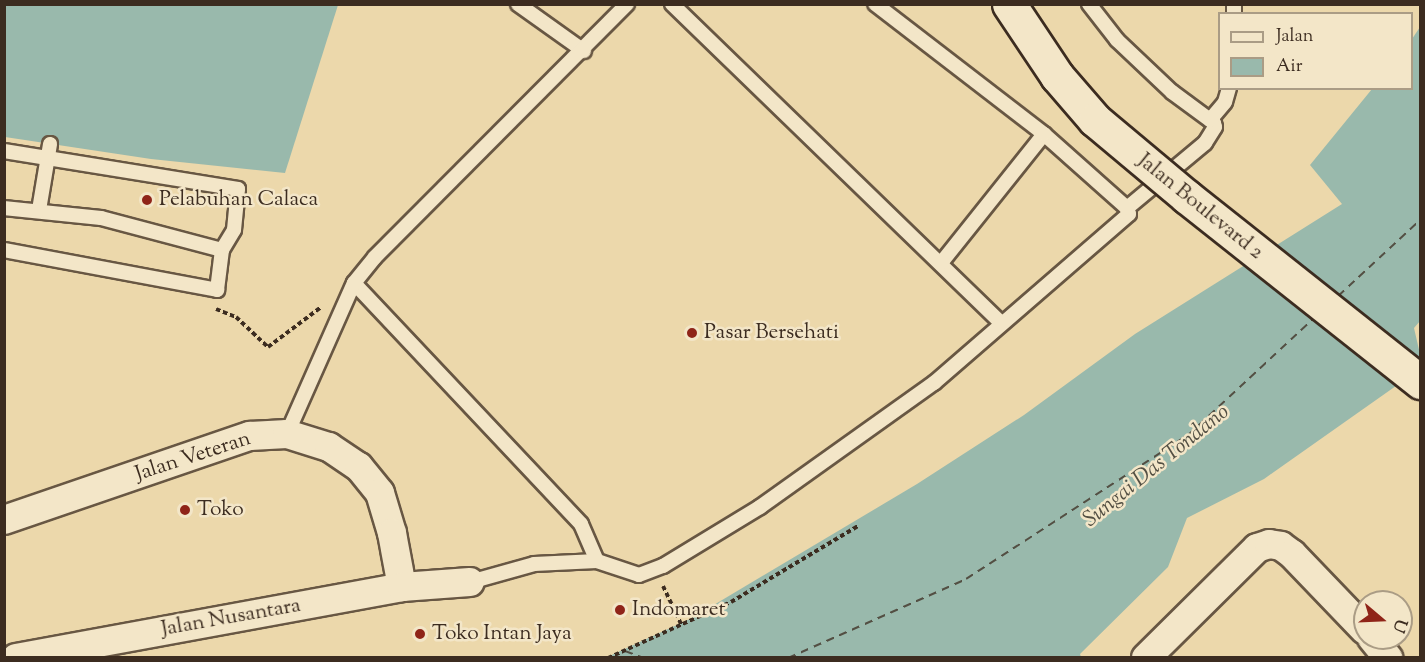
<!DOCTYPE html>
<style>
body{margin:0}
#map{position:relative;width:1425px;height:662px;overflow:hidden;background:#ecd8ab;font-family:"Sorts Mill Goudy",serif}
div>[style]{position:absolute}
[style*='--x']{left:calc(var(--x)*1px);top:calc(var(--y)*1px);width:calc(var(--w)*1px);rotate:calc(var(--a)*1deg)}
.water>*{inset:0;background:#99b9ac}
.ferry>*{height:1.5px;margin-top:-0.75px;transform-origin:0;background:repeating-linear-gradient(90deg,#534f43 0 8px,transparent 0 14px)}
.path>*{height:4px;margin-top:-2px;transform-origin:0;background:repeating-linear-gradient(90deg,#3c2c20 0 4.5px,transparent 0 7.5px)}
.roads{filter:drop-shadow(2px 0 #685743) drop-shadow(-2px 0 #685743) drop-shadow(0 2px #685743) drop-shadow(0 -2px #685743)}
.service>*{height:14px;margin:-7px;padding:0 7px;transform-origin:7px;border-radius:7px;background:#f3e6c8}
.minor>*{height:28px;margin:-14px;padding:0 14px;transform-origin:14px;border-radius:14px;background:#f3e6c8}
.bridges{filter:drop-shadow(2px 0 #3c2c20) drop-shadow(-2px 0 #3c2c20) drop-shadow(0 2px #3c2c20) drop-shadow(0 -2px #3c2c20)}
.secondary-bridge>*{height:33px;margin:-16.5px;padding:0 16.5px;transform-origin:16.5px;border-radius:16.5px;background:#f3e6c8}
.dots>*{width:16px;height:16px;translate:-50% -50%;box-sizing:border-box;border:3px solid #f3e6c8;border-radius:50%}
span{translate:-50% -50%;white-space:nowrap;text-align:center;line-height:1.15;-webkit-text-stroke:5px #f3e6c8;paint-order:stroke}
.poi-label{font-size:21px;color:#3c2c20}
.left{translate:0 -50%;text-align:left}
.street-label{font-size:21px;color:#3c2c20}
.water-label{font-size:22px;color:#534f43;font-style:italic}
.frame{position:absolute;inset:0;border:6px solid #3c2c20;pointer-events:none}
.legend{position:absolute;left:1218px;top:12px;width:195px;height:78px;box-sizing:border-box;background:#f3e6c8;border:2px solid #aa9c85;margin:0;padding:8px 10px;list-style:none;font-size:18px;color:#3c2c20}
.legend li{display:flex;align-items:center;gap:12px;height:30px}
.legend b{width:30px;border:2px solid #aa9c85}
.north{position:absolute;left:1353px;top:590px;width:60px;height:60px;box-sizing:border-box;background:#f3e6c8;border:2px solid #aa9c85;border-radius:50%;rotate:109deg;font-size:16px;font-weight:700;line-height:24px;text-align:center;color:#3c2c20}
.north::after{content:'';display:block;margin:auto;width:21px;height:27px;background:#8f2418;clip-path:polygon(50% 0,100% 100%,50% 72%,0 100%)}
</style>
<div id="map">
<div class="water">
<div style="clip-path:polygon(4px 5px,338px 5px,285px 173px,151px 159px,5px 137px)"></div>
<div style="clip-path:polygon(1420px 27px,1420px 321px,1414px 328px,1420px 354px,1420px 369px,1264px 479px,1187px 518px,1168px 567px,1080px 654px,1081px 657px,605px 658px,692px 618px,917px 484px,1024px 415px,1135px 334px,1342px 204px,1310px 165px,1372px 89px,1412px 88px,1412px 39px)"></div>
</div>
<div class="ferry">
<div style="--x:1338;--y:296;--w:112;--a:-42.8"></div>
<div style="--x:625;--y:651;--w:20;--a:20"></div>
<div style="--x:788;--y:658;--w:195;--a:-23.9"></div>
<div style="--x:966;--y:579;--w:265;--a:-33"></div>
<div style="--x:1188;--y:435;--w:173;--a:-42.9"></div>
</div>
<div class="path">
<div style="--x:216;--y:309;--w:22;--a:22"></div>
<div style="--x:236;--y:317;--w:44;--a:43.2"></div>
<div style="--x:268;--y:347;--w:66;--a:-37"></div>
<div style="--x:663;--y:586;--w:44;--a:64.6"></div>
<div style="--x:608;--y:658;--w:135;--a:-24.5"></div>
<div style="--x:731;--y:602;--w:148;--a:-30.9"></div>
</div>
<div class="roads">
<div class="service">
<div style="--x:518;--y:4;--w:81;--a:35.5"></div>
<div style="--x:672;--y:4;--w:458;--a:44.1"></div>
<div style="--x:1089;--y:4;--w:46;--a:52.1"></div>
<div style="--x:1117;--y:40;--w:76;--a:43.4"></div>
<div style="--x:1172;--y:92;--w:52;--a:36.4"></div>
<div style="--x:1214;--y:123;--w:4;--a:76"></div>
<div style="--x:1215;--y:127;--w:19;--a:122"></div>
<div style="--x:1205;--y:143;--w:102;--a:140.2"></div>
<div style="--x:1234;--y:14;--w:10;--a:-90"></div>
<div style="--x:1210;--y:120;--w:23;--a:-50"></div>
<div style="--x:1225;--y:102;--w:15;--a:-74"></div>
<div style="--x:4;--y:151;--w:237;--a:9.2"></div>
<div style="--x:238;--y:189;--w:41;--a:95.6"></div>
<div style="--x:234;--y:230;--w:23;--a:121"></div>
<div style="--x:222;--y:250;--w:125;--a:-165.2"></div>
<div style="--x:101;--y:218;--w:98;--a:-174.1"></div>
<div style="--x:39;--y:210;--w:67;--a:-80.5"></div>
<div style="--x:4;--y:250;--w:217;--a:10.6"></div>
<div style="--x:217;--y:290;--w:40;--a:-82.9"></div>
<div style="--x:941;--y:263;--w:165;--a:-51.4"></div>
<div style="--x:354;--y:283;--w:331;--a:46.7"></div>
<div style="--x:581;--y:524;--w:40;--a:66.6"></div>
<div style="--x:287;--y:434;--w:165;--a:-66.1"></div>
<div style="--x:354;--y:283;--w:33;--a:-51"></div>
<div style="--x:375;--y:257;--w:357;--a:-45.1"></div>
<div style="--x:470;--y:582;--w:66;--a:-15.7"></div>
<div style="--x:534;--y:564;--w:63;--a:-2.7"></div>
<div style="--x:597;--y:561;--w:44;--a:18.4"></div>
<div style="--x:639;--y:575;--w:26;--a:-21"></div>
<div style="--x:663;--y:566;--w:114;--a:-31.3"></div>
<div style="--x:760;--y:507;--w:214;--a:-35.5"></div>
<div style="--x:934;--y:383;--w:258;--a:-40.9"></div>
<div style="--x:1129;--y:214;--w:6;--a:-108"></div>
<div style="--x:1127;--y:208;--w:111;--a:-138.3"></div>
<div style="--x:1044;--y:134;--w:213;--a:-142.4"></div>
</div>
<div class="minor">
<div style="--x:4;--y:520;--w:260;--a:-18.9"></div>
<div style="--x:250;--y:436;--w:37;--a:-3"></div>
<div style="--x:287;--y:434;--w:44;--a:17.2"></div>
<div style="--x:329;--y:447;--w:36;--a:34"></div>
<div style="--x:359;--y:467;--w:33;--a:51"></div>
<div style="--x:380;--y:493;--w:42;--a:73.3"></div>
<div style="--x:392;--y:533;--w:55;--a:79.5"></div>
<div style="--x:1372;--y:638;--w:26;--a:51"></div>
<div style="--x:16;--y:658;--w:392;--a:-10.4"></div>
<div style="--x:402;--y:587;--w:68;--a:-4.2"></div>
<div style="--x:1146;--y:658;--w:156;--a:-44.7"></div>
<div style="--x:1257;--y:548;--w:13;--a:-18"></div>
<div style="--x:1269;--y:544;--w:12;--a:9"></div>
<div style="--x:1281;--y:546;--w:14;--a:36"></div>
<div style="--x:1292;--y:554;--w:105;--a:46.2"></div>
</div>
</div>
<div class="bridges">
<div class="secondary-bridge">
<div style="--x:1009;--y:4;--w:87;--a:56.3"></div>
<div style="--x:1057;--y:76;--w:58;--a:49.2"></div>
<div style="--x:1095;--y:120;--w:120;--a:39.9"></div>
<div style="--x:1187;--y:197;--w:298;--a:38.4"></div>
</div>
</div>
<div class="dots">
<div style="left:147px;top:200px;background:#8f2418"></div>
<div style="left:692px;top:333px;background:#8f2418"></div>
<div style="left:185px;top:510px;background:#8f2418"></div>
<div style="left:620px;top:610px;background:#8f2418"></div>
<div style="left:420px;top:634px;background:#8f2418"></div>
</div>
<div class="poi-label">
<span class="left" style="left:159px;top:200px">Pelabuhan Calaca</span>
<span class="left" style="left:704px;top:333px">Pasar Bersehati</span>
<span class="left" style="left:197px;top:510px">Toko</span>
<span class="left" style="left:632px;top:610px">Indomaret</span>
<span class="left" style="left:432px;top:634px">Toko Intan Jaya</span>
</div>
<div class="street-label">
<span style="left:1200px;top:207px;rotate:39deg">Jalan Boulevard 2</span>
<span style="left:193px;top:457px;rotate:-18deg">Jalan Veteran</span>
<span style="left:231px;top:618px;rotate:-10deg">Jalan Nusantara</span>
</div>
<div class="water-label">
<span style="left:1157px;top:467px;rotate:-39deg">Sungai Das Tondano</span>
</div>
<div class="frame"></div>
<ul class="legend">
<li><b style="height:8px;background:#f3e6c8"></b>Jalan</li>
<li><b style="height:16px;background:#99b9ac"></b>Air</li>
</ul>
<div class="north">U</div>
</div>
